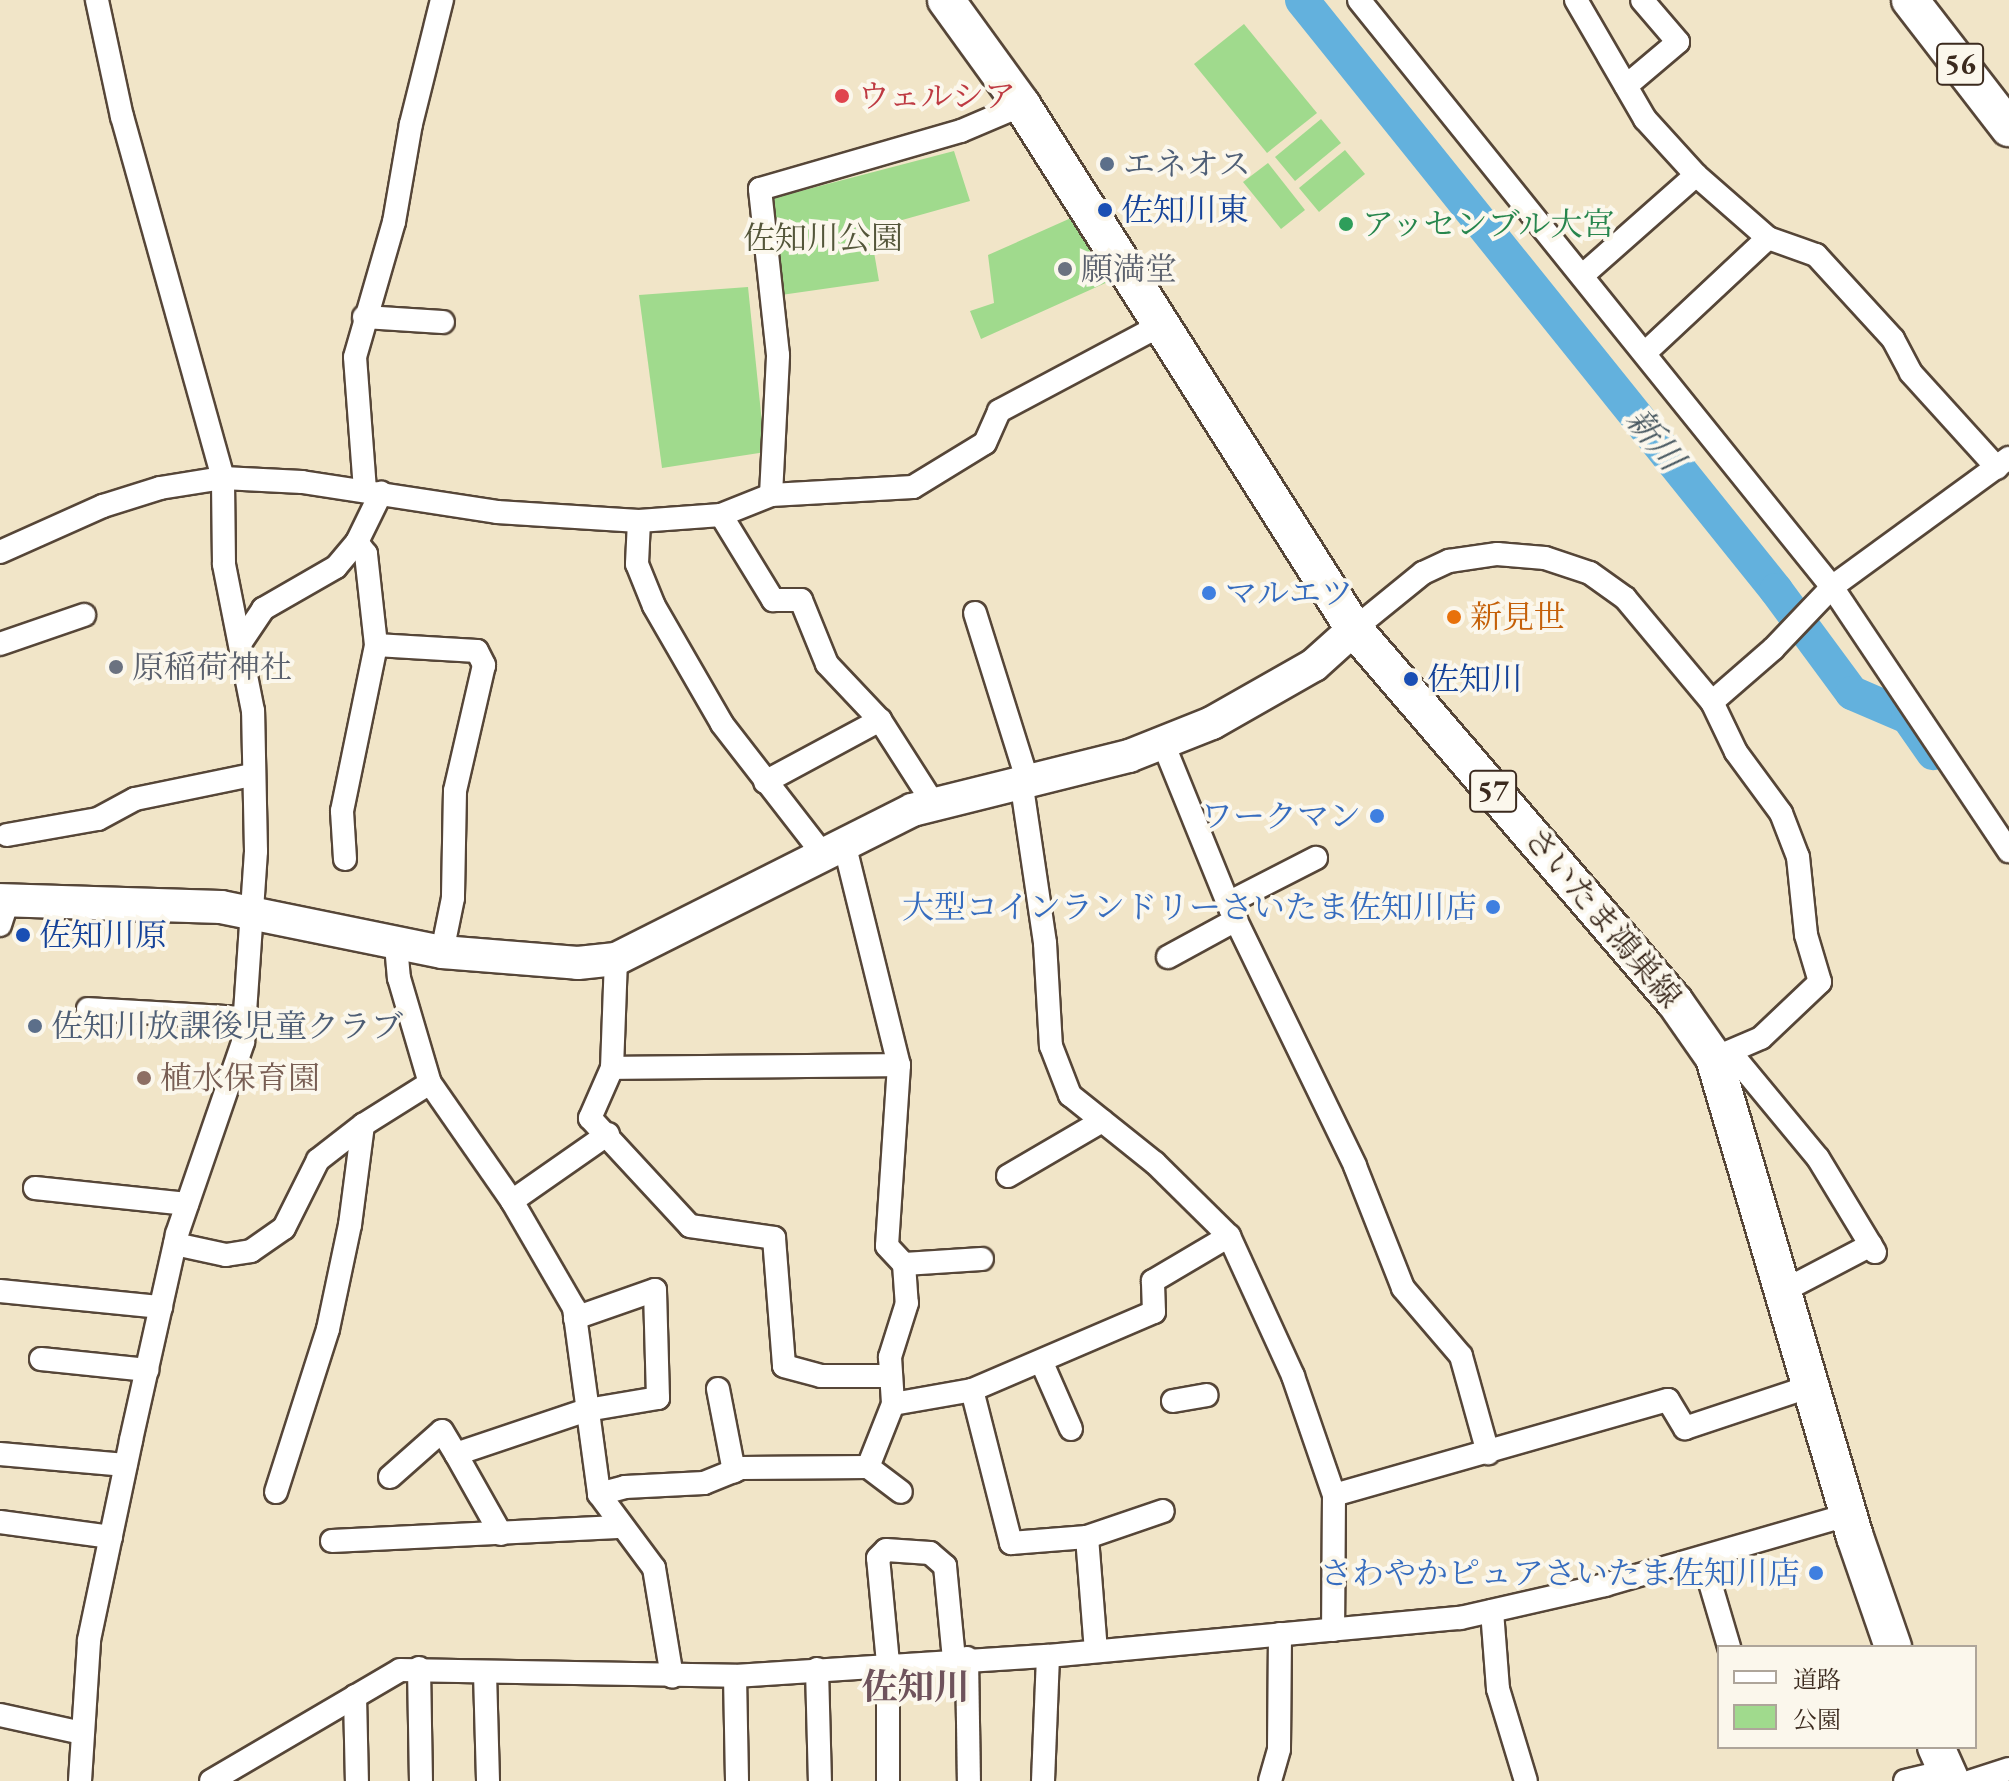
<!DOCTYPE html>
<meta charset="utf-8">
<style>
body{margin:0}
#map{position:relative;width:2009px;height:1781px;overflow:hidden;background:#f1e5c8;font-family:"EB Garamond","Noto Serif JP",serif}
div>[style]{position:absolute}
[style*='--x']{left:calc(var(--x)*1px);top:calc(var(--y)*1px);width:calc(var(--w)*1px);rotate:calc(var(--a)*1deg)}
.green>*{inset:0;background:#a0da8d}
.river>*{height:34px;margin:-17px;padding:0 17px;transform-origin:17px;border-radius:17px;background:#63b1dd}
.roads{filter:drop-shadow(2px 0 #564638) drop-shadow(-2px 0 #564638) drop-shadow(0 2px #564638) drop-shadow(0 -2px #564638)}
.street>*{height:22px;margin:-11px;padding:0 11px;transform-origin:11px;border-radius:11px;background:#fff}
.secondary>*{height:32px;margin:-16px;padding:0 16px;transform-origin:16px;border-radius:16px;background:#fff}
.primary>*{height:36px;margin:-18px;padding:0 18px;transform-origin:18px;border-radius:18px;background:#fff}
.dots>*{width:22px;height:22px;translate:-50% -50%;box-sizing:border-box;border:4px solid #fbf7ec;border-radius:50%}
span{translate:-50% -50%;white-space:nowrap;text-align:center;line-height:1.15;-webkit-text-stroke:8px #fbf7ec;paint-order:stroke}
.shield-label span{padding:2px 6px;background:#fbf7ec;border:2px solid;border-radius:6px;-webkit-text-stroke-width:0}
.shield-label{font-size:30px;color:#3b2a1e;font-weight:700}
.health-label{font-size:32px;color:#be3a42}
.left{translate:0 -50%;text-align:left}
.service-label{font-size:32px;color:#4e5e75}
.transit-label{font-size:32px;color:#164399}
.leisure-label{font-size:32px;color:#27864d}
.park-label{font-size:32px;color:#54563a}
.worship-label{font-size:32px;color:#5b616d}
.shop-label{font-size:32px;color:#366cbe}
.right{translate:-100% -50%;text-align:right}
.food-label{font-size:32px;color:#c56008}
.street-label{font-size:32px;color:#3b2a1e}
.education-label{font-size:32px;color:#785e54}
.water-label{font-size:34px;color:#495961;font-style:italic}
.quarter-label{font-size:36px;color:#6f535c;font-weight:700}
.legend{position:absolute;left:1717px;top:1645px;width:260px;height:104px;box-sizing:border-box;background:#fbf7ec;border:2px solid #aea59a;margin:0;padding:10px 14px;list-style:none;font-size:24px;color:#3b2a1e}
.legend li{display:flex;align-items:center;gap:16px;height:40px}
.legend b{width:40px;border:2px solid #aea59a}
</style>
<div id="map">
<div class="green">
<div style="clip-path:polygon(1244px 24px,1317px 113px,1267px 153px,1194px 64px)"></div>
<div style="clip-path:polygon(1321px 119px,1341px 143px,1295px 181px,1275px 157px)"></div>
<div style="clip-path:polygon(1345px 150px,1365px 174px,1319px 212px,1299px 188px)"></div>
<div style="clip-path:polygon(954px 151px,970px 201px,870px 229px,879px 281px,781px 295px,770px 199px)"></div>
<div style="clip-path:polygon(1268px 163px,1305px 210px,1281px 229px,1243px 182px)"></div>
<div style="clip-path:polygon(1080px 214px,1121px 276px,981px 339px,970px 311px,994px 303px,988px 255px)"></div>
<div style="clip-path:polygon(748px 287px,765px 452px,662px 468px,639px 295px)"></div>
</div>
<div class="river">
<div style="--x:1302;--y:0;--w:757;--a:51.22"></div>
<div style="--x:1776;--y:590;--w:128;--a:53.6"></div>
<div style="--x:1852;--y:693;--w:61;--a:23.2"></div>
<div style="--x:1908;--y:717;--w:44;--a:55.2"></div>
</div>
<div class="roads">
<div class="street">
<div style="--x:1359;--y:0;--w:754;--a:51.14"></div>
<div style="--x:1832;--y:587;--w:318;--a:56.2"></div>
<div style="--x:1576;--y:0;--w:138;--a:59.9"></div>
<div style="--x:1645;--y:119;--w:76;--a:47.7"></div>
<div style="--x:1696;--y:175;--w:96;--a:41.2"></div>
<div style="--x:1768;--y:238;--w:51;--a:19.5"></div>
<div style="--x:1816;--y:255;--w:114;--a:47.5"></div>
<div style="--x:1893;--y:339;--w:38;--a:62"></div>
<div style="--x:1911;--y:373;--w:128;--a:47.8"></div>
<div style="--x:1626;--y:86;--w:68;--a:-40.2"></div>
<div style="--x:1678;--y:42;--w:55;--a:-130.6"></div>
<div style="--x:1583;--y:275;--w:151;--a:-41.5"></div>
<div style="--x:364;--y:317;--w:79;--a:3.6"></div>
<div style="--x:1646;--y:352;--w:167;--a:-43.1"></div>
<div style="--x:365;--y:490;--w:133;--a:-94.3"></div>
<div style="--x:355;--y:357;--w:141;--a:-73.9"></div>
<div style="--x:394;--y:222;--w:99;--a:-80.2"></div>
<div style="--x:411;--y:124;--w:128;--a:-76"></div>
<div style="--x:771;--y:495;--w:140;--a:-87.1"></div>
<div style="--x:778;--y:355;--w:167;--a:-96.2"></div>
<div style="--x:760;--y:189;--w:209;--a:-16.1"></div>
<div style="--x:961;--y:131;--w:66;--a:-23.1"></div>
<div style="--x:721;--y:515;--w:100;--a:58.5"></div>
<div style="--x:773;--y:600;--w:28;--a:0"></div>
<div style="--x:801;--y:600;--w:69;--a:67.9"></div>
<div style="--x:827;--y:664;--w:77;--a:46.6"></div>
<div style="--x:880;--y:720;--w:102;--a:57.4"></div>
<div style="--x:639;--y:521;--w:43;--a:92.7"></div>
<div style="--x:637;--y:564;--w:45;--a:68"></div>
<div style="--x:654;--y:606;--w:136;--a:60"></div>
<div style="--x:722;--y:724;--w:165;--a:52.2"></div>
<div style="--x:0;--y:552;--w:113;--a:-24.1"></div>
<div style="--x:103;--y:506;--w:60;--a:-17.5"></div>
<div style="--x:160;--y:488;--w:64;--a:-9"></div>
<div style="--x:223;--y:478;--w:79;--a:2.9"></div>
<div style="--x:302;--y:482;--w:197;--a:8.7"></div>
<div style="--x:497;--y:512;--w:142;--a:3.6"></div>
<div style="--x:639;--y:521;--w:82;--a:-4.2"></div>
<div style="--x:721;--y:515;--w:54;--a:-21.8"></div>
<div style="--x:771;--y:495;--w:142;--a:-3.2"></div>
<div style="--x:913;--y:487;--w:84;--a:-31.4"></div>
<div style="--x:985;--y:443;--w:35;--a:-66"></div>
<div style="--x:999;--y:411;--w:183;--a:-28"></div>
<div style="--x:975;--y:613;--w:180;--a:72.6"></div>
<div style="--x:1354;--y:629;--w:89;--a:-39.1"></div>
<div style="--x:1423;--y:573;--w:29;--a:-25"></div>
<div style="--x:1449;--y:561;--w:49;--a:-8.3"></div>
<div style="--x:1497;--y:554;--w:48;--a:4.8"></div>
<div style="--x:1545;--y:558;--w:47;--a:18.4"></div>
<div style="--x:1590;--y:573;--w:43;--a:35.5"></div>
<div style="--x:1625;--y:598;--w:136;--a:50.1"></div>
<div style="--x:1712;--y:702;--w:55;--a:64.4"></div>
<div style="--x:1736;--y:752;--w:76;--a:53.6"></div>
<div style="--x:1781;--y:813;--w:47;--a:68.9"></div>
<div style="--x:1798;--y:857;--w:78;--a:84.1"></div>
<div style="--x:1806;--y:935;--w:49;--a:73.4"></div>
<div style="--x:1820;--y:982;--w:81;--a:136.5"></div>
<div style="--x:1761;--y:1038;--w:51;--a:156.9"></div>
<div style="--x:241;--y:642;--w:40;--a:-56"></div>
<div style="--x:263;--y:609;--w:84;--a:-29.9"></div>
<div style="--x:336;--y:567;--w:33;--a:-50"></div>
<div style="--x:357;--y:542;--w:55;--a:-63.9"></div>
<div style="--x:0;--y:644;--w:89;--a:-19"></div>
<div style="--x:376;--y:645;--w:101;--a:3.4"></div>
<div style="--x:477;--y:651;--w:16;--a:63"></div>
<div style="--x:484;--y:665;--w:129;--a:103"></div>
<div style="--x:455;--y:791;--w:107;--a:91.1"></div>
<div style="--x:453;--y:898;--w:55;--a:101.5"></div>
<div style="--x:1712;--y:702;--w:81;--a:-41"></div>
<div style="--x:1773;--y:649;--w:86;--a:-46.4"></div>
<div style="--x:1832;--y:587;--w:219;--a:-36.1"></div>
<div style="--x:1163;--y:743;--w:178;--a:67.9"></div>
<div style="--x:1230;--y:908;--w:287;--a:64.1"></div>
<div style="--x:1355;--y:1166;--w:131;--a:68.5"></div>
<div style="--x:1403;--y:1288;--w:89;--a:49.5"></div>
<div style="--x:1461;--y:1356;--w:101;--a:74.4"></div>
<div style="--x:765;--y:782;--w:131;--a:-28.3"></div>
<div style="--x:1022;--y:787;--w:158;--a:81.6"></div>
<div style="--x:1045;--y:943;--w:103;--a:86.7"></div>
<div style="--x:1051;--y:1046;--w:53;--a:68.8"></div>
<div style="--x:1070;--y:1095;--w:109;--a:38.7"></div>
<div style="--x:1155;--y:1163;--w:104;--a:44.6"></div>
<div style="--x:1229;--y:1236;--w:154;--a:65.4"></div>
<div style="--x:1293;--y:1376;--w:126;--a:71"></div>
<div style="--x:1334;--y:1495;--w:135;--a:90.4"></div>
<div style="--x:7;--y:835;--w:92;--a:-10"></div>
<div style="--x:98;--y:819;--w:42;--a:-28.4"></div>
<div style="--x:135;--y:799;--w:119;--a:-11.6"></div>
<div style="--x:844;--y:843;--w:229;--a:76.1"></div>
<div style="--x:899;--y:1065;--w:181;--a:93.8"></div>
<div style="--x:887;--y:1246;--w:25;--a:47"></div>
<div style="--x:904;--y:1264;--w:39;--a:86"></div>
<div style="--x:907;--y:1303;--w:57;--a:107.5"></div>
<div style="--x:890;--y:1357;--w:47;--a:86.3"></div>
<div style="--x:893;--y:1404;--w:68;--a:111.6"></div>
<div style="--x:345;--y:859;--w:48;--a:-93.6"></div>
<div style="--x:342;--y:811;--w:169;--a:-78.4"></div>
<div style="--x:376;--y:645;--w:92;--a:-96.3"></div>
<div style="--x:366;--y:554;--w:15;--a:-127"></div>
<div style="--x:1228;--y:903;--w:99;--a:-27.1"></div>
<div style="--x:0;--y:925;--w:26;--a:-72"></div>
<div style="--x:396;--y:945;--w:33;--a:85"></div>
<div style="--x:399;--y:978;--w:109;--a:73.6"></div>
<div style="--x:430;--y:1083;--w:144;--a:55.2"></div>
<div style="--x:512;--y:1201;--w:124;--a:59.9"></div>
<div style="--x:574;--y:1308;--w:188;--a:82.3"></div>
<div style="--x:599;--y:1494;--w:92;--a:53.4"></div>
<div style="--x:654;--y:1568;--w:110;--a:80.6"></div>
<div style="--x:1168;--y:957;--w:77;--a:-28.6"></div>
<div style="--x:616;--y:959;--w:109;--a:92.1"></div>
<div style="--x:612;--y:1068;--w:55;--a:113.7"></div>
<div style="--x:590;--y:1118;--w:147;--a:47.2"></div>
<div style="--x:690;--y:1226;--w:85;--a:8.1"></div>
<div style="--x:774;--y:1238;--w:128;--a:85.5"></div>
<div style="--x:784;--y:1366;--w:38;--a:15"></div>
<div style="--x:821;--y:1376;--w:67;--a:0"></div>
<div style="--x:88;--y:1009;--w:157;--a:3.3"></div>
<div style="--x:1731;--y:1053;--w:136;--a:50.4"></div>
<div style="--x:1818;--y:1158;--w:110;--a:58.8"></div>
<div style="--x:612;--y:1068;--w:287;--a:-0.6"></div>
<div style="--x:1008;--y:1176;--w:109;--a:-30.3"></div>
<div style="--x:35;--y:1188;--w:153;--a:6"></div>
<div style="--x:512;--y:1201;--w:117;--a:-34.9"></div>
<div style="--x:175;--y:1244;--w:52;--a:12.2"></div>
<div style="--x:226;--y:1255;--w:25;--a:-9"></div>
<div style="--x:251;--y:1251;--w:40;--a:-34.9"></div>
<div style="--x:284;--y:1228;--w:76;--a:-63.4"></div>
<div style="--x:318;--y:1160;--w:57;--a:-37.9"></div>
<div style="--x:904;--y:1264;--w:78;--a:-3.7"></div>
<div style="--x:1785;--y:1290;--w:97;--a:-27.6"></div>
<div style="--x:0;--y:1291;--w:162;--a:5.7"></div>
<div style="--x:41;--y:1359;--w:107;--a:5.9"></div>
<div style="--x:1042;--y:1363;--w:72;--a:66.3"></div>
<div style="--x:718;--y:1389;--w:84;--a:79"></div>
<div style="--x:972;--y:1390;--w:158;--a:75.7"></div>
<div style="--x:1011;--y:1543;--w:76;--a:-4.5"></div>
<div style="--x:1087;--y:1537;--w:80;--a:-18.9"></div>
<div style="--x:1173;--y:1401;--w:34;--a:-10"></div>
<div style="--x:893;--y:1404;--w:80;--a:-10"></div>
<div style="--x:972;--y:1390;--w:198;--a:-23.2"></div>
<div style="--x:1154;--y:1312;--w:31;--a:-92"></div>
<div style="--x:1153;--y:1281;--w:88;--a:-30.6"></div>
<div style="--x:0;--y:1454;--w:126;--a:5"></div>
<div style="--x:390;--y:1477;--w:69;--a:-41.5"></div>
<div style="--x:442;--y:1431;--w:27;--a:59"></div>
<div style="--x:276;--y:1492;--w:171;--a:-72.3"></div>
<div style="--x:328;--y:1329;--w:106;--a:-78.1"></div>
<div style="--x:350;--y:1225;--w:101;--a:-82.6"></div>
<div style="--x:363;--y:1125;--w:79;--a:-32.1"></div>
<div style="--x:599;--y:1494;--w:27;--a:-15"></div>
<div style="--x:625;--y:1487;--w:79;--a:-2.9"></div>
<div style="--x:704;--y:1483;--w:40;--a:-22"></div>
<div style="--x:741;--y:1468;--w:127;--a:-0.5"></div>
<div style="--x:868;--y:1467;--w:41;--a:37.1"></div>
<div style="--x:1334;--y:1495;--w:347;--a:-15.9"></div>
<div style="--x:1668;--y:1400;--w:33;--a:59"></div>
<div style="--x:1685;--y:1428;--w:136;--a:-18.4"></div>
<div style="--x:0;--y:1522;--w:112;--a:7.7"></div>
<div style="--x:501;--y:1534;--w:92;--a:-119.4"></div>
<div style="--x:456;--y:1454;--w:138;--a:-18.6"></div>
<div style="--x:587;--y:1410;--w:72;--a:-9.6"></div>
<div style="--x:658;--y:1398;--w:108;--a:-91.6"></div>
<div style="--x:655;--y:1290;--w:85;--a:160.7"></div>
<div style="--x:1087;--y:1537;--w:114;--a:85.5"></div>
<div style="--x:332;--y:1541;--w:291;--a:-2.8"></div>
<div style="--x:1703;--y:1559;--w:92;--a:73.5"></div>
<div style="--x:1492;--y:1611;--w:78;--a:85.6"></div>
<div style="--x:1498;--y:1689;--w:96;--a:73.1"></div>
<div style="--x:967;--y:1658;--w:123;--a:89.1"></div>
<div style="--x:419;--y:1668;--w:113;--a:89"></div>
<div style="--x:817;--y:1669;--w:112;--a:88.5"></div>
<div style="--x:485;--y:1673;--w:108;--a:88.4"></div>
<div style="--x:735;--y:1676;--w:105;--a:88.9"></div>
<div style="--x:355;--y:1696;--w:85;--a:88.7"></div>
<div style="--x:0;--y:1715;--w:84;--a:12.4"></div>
<div style="--x:80;--y:1781;--w:141;--a:-86.3"></div>
<div style="--x:89;--y:1640;--w:204;--a:-78.1"></div>
<div style="--x:131;--y:1440;--w:211;--a:-77.4"></div>
<div style="--x:177;--y:1234;--w:203;--a:-71"></div>
<div style="--x:243;--y:1042;--w:191;--a:-86.1"></div>
<div style="--x:256;--y:851;--w:140;--a:-91.2"></div>
<div style="--x:253;--y:711;--w:150;--a:-101.2"></div>
<div style="--x:224;--y:564;--w:86;--a:-90.7"></div>
<div style="--x:223;--y:478;--w:375;--a:-105.6"></div>
<div style="--x:122;--y:117;--w:120;--a:-102.1"></div>
<div style="--x:211;--y:1781;--w:219;--a:-30.4"></div>
<div style="--x:400;--y:1670;--w:335;--a:1"></div>
<div style="--x:735;--y:1676;--w:314;--a:-3.7"></div>
<div style="--x:1048;--y:1656;--w:414;--a:-5.3"></div>
<div style="--x:1460;--y:1618;--w:149;--a:-12.8"></div>
<div style="--x:1605;--y:1585;--w:253;--a:-16.1"></div>
<div style="--x:888;--y:1781;--w:118;--a:-90"></div>
<div style="--x:888;--y:1663;--w:105;--a:-95.4"></div>
<div style="--x:878;--y:1558;--w:11;--a:-45"></div>
<div style="--x:886;--y:1550;--w:44;--a:3.9"></div>
<div style="--x:930;--y:1553;--w:20;--a:41"></div>
<div style="--x:945;--y:1566;--w:94;--a:84.5"></div>
<div style="--x:1043;--y:1781;--w:125;--a:-87.7"></div>
<div style="--x:1270;--y:1781;--w:33;--a:-74"></div>
<div style="--x:1279;--y:1749;--w:115;--a:-89.5"></div>
<div style="--x:1905;--y:1781;--w:43;--a:-13.4"></div>
<div style="--x:1972;--y:1781;--w:39;--a:-18"></div>
</div>
<div class="secondary">
<div style="--x:0;--y:900;--w:221;--a:1.8"></div>
<div style="--x:221;--y:907;--w:226;--a:11.5"></div>
<div style="--x:442;--y:952;--w:136;--a:4.6"></div>
<div style="--x:578;--y:963;--w:38;--a:-6"></div>
<div style="--x:616;--y:959;--w:331;--a:-26.7"></div>
<div style="--x:912;--y:810;--w:224;--a:-14"></div>
<div style="--x:1129;--y:756;--w:89;--a:-21.7"></div>
<div style="--x:1212;--y:723;--w:117;--a:-29.6"></div>
<div style="--x:1314;--y:665;--w:54;--a:-42"></div>
</div>
<div class="primary">
<div style="--x:946;--y:0;--w:130;--a:54.1"></div>
<div style="--x:1022;--y:105;--w:620;--a:57.64"></div>
<div style="--x:1354;--y:629;--w:492;--a:49.3"></div>
<div style="--x:1675;--y:1002;--w:68;--a:55.1"></div>
<div style="--x:1714;--y:1058;--w:499;--a:73.6"></div>
<div style="--x:1855;--y:1537;--w:116;--a:70.9"></div>
<div style="--x:1910;--y:0;--w:162;--a:52.3"></div>
<div style="--x:1936;--y:1747;--w:37;--a:66"></div>
</div>
</div>
<div class="dots">
<div style="left:842px;top:96px;background:#e0444e"></div>
<div style="left:1107px;top:164px;background:#5c6f8a"></div>
<div style="left:1105px;top:210px;background:#1a4fb4"></div>
<div style="left:1346px;top:224px;background:#2e9e5b"></div>
<div style="left:1065px;top:269px;background:#6b7280"></div>
<div style="left:1209px;top:593px;background:#3f7fe0"></div>
<div style="left:1454px;top:617px;background:#e8710a"></div>
<div style="left:116px;top:667px;background:#6b7280"></div>
<div style="left:1411px;top:679px;background:#1a4fb4"></div>
<div style="left:1377px;top:816px;background:#3f7fe0"></div>
<div style="left:1493px;top:907px;background:#3f7fe0"></div>
<div style="left:23px;top:935px;background:#1a4fb4"></div>
<div style="left:35px;top:1026px;background:#5c6f8a"></div>
<div style="left:144px;top:1078px;background:#8d6e63"></div>
<div style="left:1816px;top:1573px;background:#3f7fe0"></div>
</div>
<div class="shield-label">
<span style="left:1960px;top:64px">56</span>
<span style="left:1493px;top:791px">57</span>
</div>
<div class="health-label">
<span class="left" style="left:858px;top:96px">ウェルシア</span>
</div>
<div class="service-label">
<span class="left" style="left:1123px;top:164px">エネオス</span>
<span class="left" style="left:51px;top:1026px">佐知川放課後児童クラブ</span>
</div>
<div class="transit-label">
<span class="left" style="left:1121px;top:210px">佐知川東</span>
<span class="left" style="left:1427px;top:679px">佐知川</span>
<span class="left" style="left:39px;top:935px">佐知川原</span>
</div>
<div class="leisure-label">
<span class="left" style="left:1362px;top:224px">アッセンブル大宮</span>
</div>
<div class="park-label">
<span style="left:823px;top:238px">佐知川公園</span>
</div>
<div class="worship-label">
<span class="left" style="left:1081px;top:269px">願満堂</span>
<span class="left" style="left:132px;top:667px">原稲荷神社</span>
</div>
<div class="shop-label">
<span class="left" style="left:1225px;top:593px">マルエツ</span>
<span class="right" style="left:1361px;top:816px">ワークマン</span>
<span class="right" style="left:1477px;top:907px">大型コインランドリーさいたま佐知川店</span>
<span class="right" style="left:1800px;top:1573px">さわやかピュアさいたま佐知川店</span>
</div>
<div class="food-label">
<span class="left" style="left:1470px;top:617px">新見世</span>
</div>
<div class="street-label">
<span style="left:1603px;top:918px;rotate:50deg">さいたま鴻巣線</span>
</div>
<div class="education-label">
<span class="left" style="left:160px;top:1078px">植水保育園</span>
</div>
<div class="water-label">
<span style="left:1655px;top:439px;rotate:51deg">新川</span>
</div>
<div class="quarter-label">
<span style="left:916px;top:1687px">佐知川</span>
</div>
<ul class="legend">
<li><b style="height:10px;background:#fff"></b>道路</li>
<li><b style="height:22px;background:#a0da8d"></b>公園</li>
</ul>
</div>
